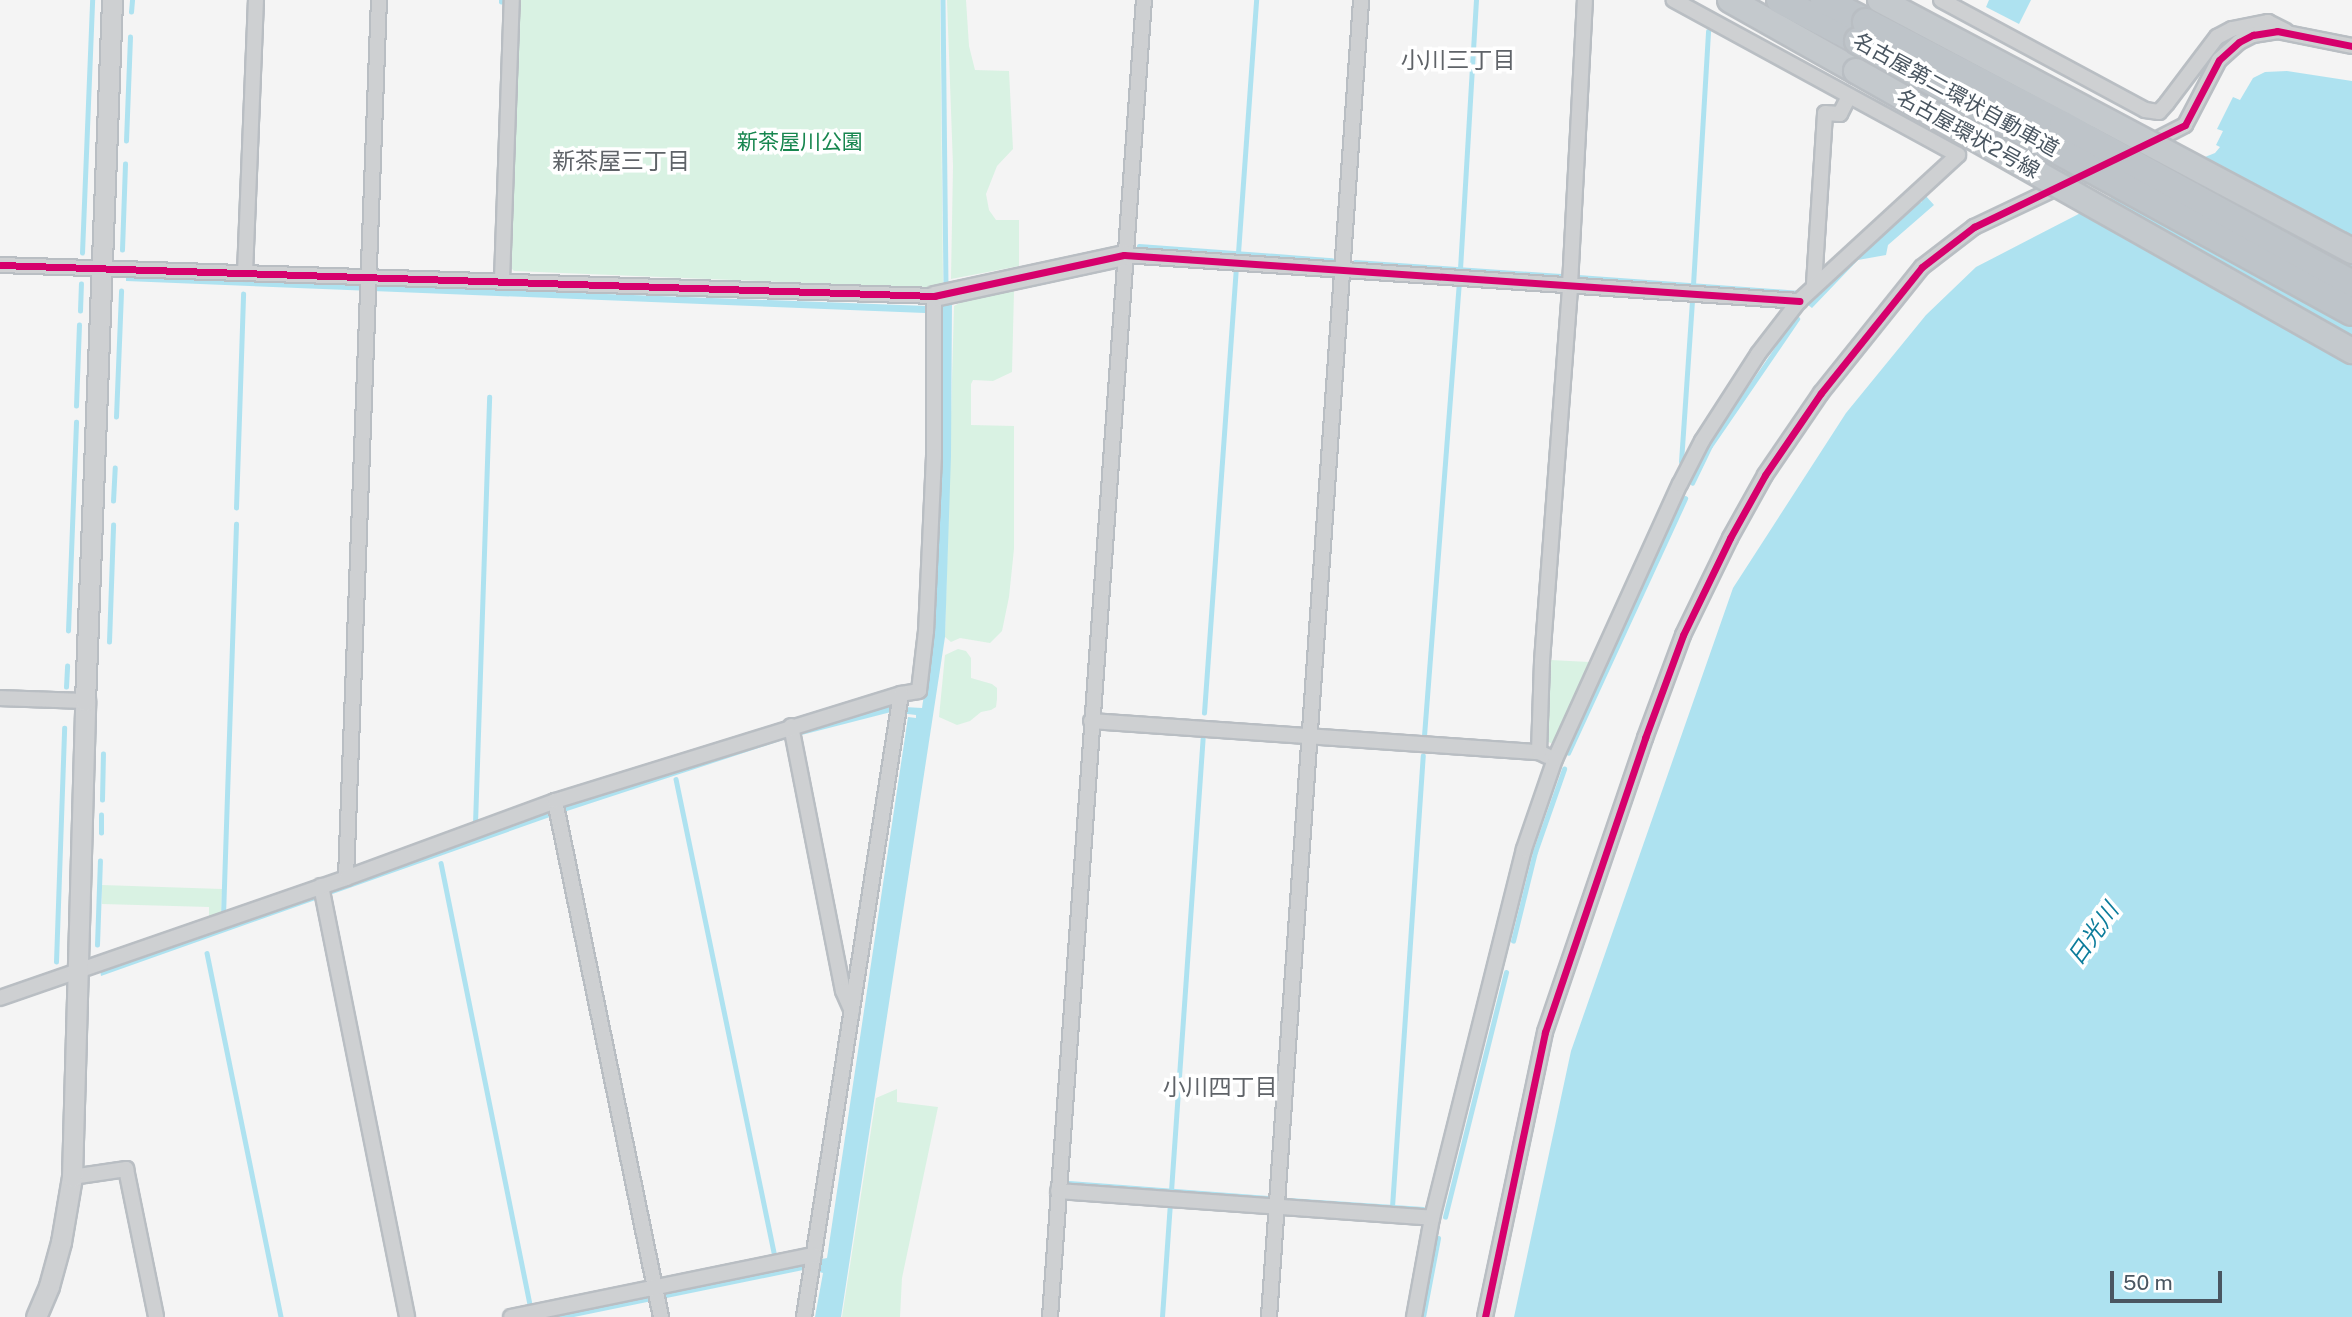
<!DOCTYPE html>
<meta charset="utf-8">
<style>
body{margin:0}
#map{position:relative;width:2352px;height:1317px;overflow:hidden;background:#f4f4f4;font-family:"Public Sans","Noto Sans JP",sans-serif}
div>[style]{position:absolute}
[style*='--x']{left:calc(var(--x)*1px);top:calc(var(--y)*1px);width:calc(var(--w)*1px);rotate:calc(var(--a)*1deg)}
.green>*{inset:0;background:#d9f2e3}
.water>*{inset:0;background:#aee2f0}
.stream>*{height:4.5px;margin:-2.25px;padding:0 2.25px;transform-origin:2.25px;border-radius:2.25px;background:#aee2f0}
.roads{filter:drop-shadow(2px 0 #b9bec3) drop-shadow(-2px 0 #b9bec3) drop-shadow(0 2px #b9bec3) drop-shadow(0 -2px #b9bec3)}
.minor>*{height:14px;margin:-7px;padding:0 7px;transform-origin:7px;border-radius:7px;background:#ced0d2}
.tertiary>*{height:19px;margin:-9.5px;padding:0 9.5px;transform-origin:9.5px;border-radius:9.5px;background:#ced0d2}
.trunk>*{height:24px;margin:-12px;padding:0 12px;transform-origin:12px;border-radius:12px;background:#c4c9cd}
.motorway>*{height:26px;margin:-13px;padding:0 13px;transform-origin:13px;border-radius:13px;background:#bec4c9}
.bridges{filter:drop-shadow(2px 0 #b9bec3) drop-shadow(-2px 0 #b9bec3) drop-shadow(0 2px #b9bec3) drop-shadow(0 -2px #b9bec3)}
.trunk-bridge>*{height:24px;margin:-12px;padding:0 12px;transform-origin:12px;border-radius:12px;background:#c4c9cd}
.motorway-bridge>*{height:26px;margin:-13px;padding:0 13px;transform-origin:13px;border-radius:13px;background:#bec4c9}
.cycleway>*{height:7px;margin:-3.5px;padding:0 3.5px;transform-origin:3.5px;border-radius:3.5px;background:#d6006c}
span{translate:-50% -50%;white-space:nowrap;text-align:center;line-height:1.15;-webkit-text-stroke:7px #fff;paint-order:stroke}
.street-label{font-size:21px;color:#4a5661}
.park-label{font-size:21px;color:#17864f}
.neighbourhood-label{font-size:23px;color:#5f6368}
.water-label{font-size:23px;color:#0c7c9b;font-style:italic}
.scale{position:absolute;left:2110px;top:1271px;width:112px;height:32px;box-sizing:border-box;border:4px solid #4a5661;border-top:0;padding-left:9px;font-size:21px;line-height:24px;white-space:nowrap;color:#4a5661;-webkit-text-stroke:5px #fff;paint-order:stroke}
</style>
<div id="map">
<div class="green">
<div style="clip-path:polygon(520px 0,940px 0,943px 284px,927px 288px,514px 271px,509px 266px)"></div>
<div style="clip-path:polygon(947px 0,966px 0,969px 46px,975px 70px,1009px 71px,1013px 149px,997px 166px,986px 194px,989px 210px,996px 220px,1019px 220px,1019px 266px,951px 279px,953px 166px)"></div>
<div style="clip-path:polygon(1012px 287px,1014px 291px,1012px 372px,993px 381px,973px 380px,971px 384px,971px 425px,1014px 426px,1014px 549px,1009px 597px,1002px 631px,990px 643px,960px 638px,951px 642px,945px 637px,954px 306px,971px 297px)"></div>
<div style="clip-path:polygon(958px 649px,966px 651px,971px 658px,971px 678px,992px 684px,997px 688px,997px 699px,996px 707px,991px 710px,981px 712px,970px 721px,957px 725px,939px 717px,945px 655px)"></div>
<div style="clip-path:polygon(1550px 660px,1589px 662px,1553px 744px,1546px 741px)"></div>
<div style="clip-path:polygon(102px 885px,222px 889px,221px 916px,209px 920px,209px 907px,102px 904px)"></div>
<div style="clip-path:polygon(897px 1089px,897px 1102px,938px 1107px,902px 1278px,900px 1317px,842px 1317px,876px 1098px)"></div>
</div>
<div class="water">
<div style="clip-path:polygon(1989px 0,2031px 0,2019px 24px,1986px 7px)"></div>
<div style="clip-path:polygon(2287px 71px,2352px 81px,2352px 1317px,1514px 1317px,1571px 1051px,1733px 588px,1846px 413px,1926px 315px,1976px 267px,2135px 185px,2215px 153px,2220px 147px,2216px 145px,2223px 131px,2217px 129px,2233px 97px,2240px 100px,2253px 78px,2265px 72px)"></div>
<div style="clip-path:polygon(1925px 195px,1934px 205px,1888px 245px,1886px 255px,1858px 260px,1812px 308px,1808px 305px,1848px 259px,1919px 200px,1921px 203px)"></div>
<div style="clip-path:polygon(126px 276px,927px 306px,952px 299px,951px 456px,945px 637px,841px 1317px,815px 1317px,823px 1273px,808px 1269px,574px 1317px,541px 1317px,827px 1258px,908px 717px,916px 718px,916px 715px,891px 712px,786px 739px,564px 812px,101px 976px,100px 970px,561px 806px,785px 733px,887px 706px,922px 708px,933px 633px,937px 572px,941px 457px,940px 311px,925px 313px,126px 281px)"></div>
</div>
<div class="stream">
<div style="--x:943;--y:0;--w:290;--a:89.4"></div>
<div style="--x:501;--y:2;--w:2;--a:-90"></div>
<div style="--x:131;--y:12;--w:12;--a:-85"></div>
<div style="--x:126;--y:141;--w:104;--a:-87.8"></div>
<div style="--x:1139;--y:246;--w:193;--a:4.2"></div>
<div style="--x:122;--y:250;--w:86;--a:-88"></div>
<div style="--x:82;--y:253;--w:253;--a:-87.7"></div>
<div style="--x:1238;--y:253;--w:254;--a:-85.9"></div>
<div style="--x:1355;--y:262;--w:206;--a:3.9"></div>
<div style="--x:1460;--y:269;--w:269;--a:-86.6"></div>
<div style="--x:1578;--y:277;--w:222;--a:4.1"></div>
<div style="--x:1693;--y:285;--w:254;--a:-86.6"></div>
<div style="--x:80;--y:311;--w:27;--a:-88"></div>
<div style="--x:76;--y:406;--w:81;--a:-87.9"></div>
<div style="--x:116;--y:417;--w:126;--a:-87.7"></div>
<div style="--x:1681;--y:462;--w:161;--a:-86.1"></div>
<div style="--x:1692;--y:483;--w:41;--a:-64.1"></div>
<div style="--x:1710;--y:446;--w:154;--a:-55.6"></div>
<div style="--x:113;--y:501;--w:33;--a:-87"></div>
<div style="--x:236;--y:508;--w:214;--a:-88.1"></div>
<div style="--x:68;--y:631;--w:209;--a:-87.8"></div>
<div style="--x:109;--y:642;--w:117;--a:-88"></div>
<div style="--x:66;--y:687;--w:21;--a:-87"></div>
<div style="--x:1204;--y:713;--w:446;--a:-85.9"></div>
<div style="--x:1424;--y:736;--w:454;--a:-85.6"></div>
<div style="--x:1568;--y:753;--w:280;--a:-65.3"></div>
<div style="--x:676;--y:779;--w:485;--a:78.3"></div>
<div style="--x:102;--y:800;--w:46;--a:-88.8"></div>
<div style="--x:475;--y:824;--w:427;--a:-88.1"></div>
<div style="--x:101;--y:833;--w:18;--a:-90"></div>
<div style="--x:441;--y:863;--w:450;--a:78.6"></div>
<div style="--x:223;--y:916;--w:392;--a:-88.1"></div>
<div style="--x:1513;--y:941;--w:92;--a:-76.1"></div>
<div style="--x:1535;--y:852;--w:88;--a:-70.7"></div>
<div style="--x:97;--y:945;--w:84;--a:-88"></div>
<div style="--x:207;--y:953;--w:371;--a:78.5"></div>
<div style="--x:56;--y:962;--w:234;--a:-88"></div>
<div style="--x:1069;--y:1183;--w:199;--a:4.3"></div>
<div style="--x:1171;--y:1191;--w:453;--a:-86"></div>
<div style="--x:1289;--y:1200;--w:134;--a:3.8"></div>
<div style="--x:1392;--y:1207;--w:452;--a:-86.1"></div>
<div style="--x:1445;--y:1217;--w:252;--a:-76"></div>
<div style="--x:1162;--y:1317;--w:114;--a:-86"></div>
<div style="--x:1423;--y:1317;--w:80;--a:-79.2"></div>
</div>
<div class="roads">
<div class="minor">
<div style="--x:1941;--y:0;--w:232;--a:28.3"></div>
<div style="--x:2145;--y:110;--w:14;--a:8"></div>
<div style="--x:2159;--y:112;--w:12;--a:-48"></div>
<div style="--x:2167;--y:103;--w:83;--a:-52.9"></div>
<div style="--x:2217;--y:37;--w:17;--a:-28"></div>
<div style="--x:2232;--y:29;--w:37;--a:-11"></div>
<div style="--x:2268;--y:22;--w:20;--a:27"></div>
<div style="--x:2146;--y:145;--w:44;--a:-27.1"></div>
<div style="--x:2185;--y:125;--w:73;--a:-62.4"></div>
<div style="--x:2219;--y:60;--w:27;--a:-42"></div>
<div style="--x:2239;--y:42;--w:16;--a:-27"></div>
<div style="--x:2253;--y:35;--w:24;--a:-9"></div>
<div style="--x:2277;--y:31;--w:76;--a:11.3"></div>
<div style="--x:1124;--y:255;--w:677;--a:3.9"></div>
<div style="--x:0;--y:265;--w:935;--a:1.9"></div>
<div style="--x:934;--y:296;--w:160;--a:90"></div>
<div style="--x:934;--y:456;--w:175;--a:92.6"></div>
<div style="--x:926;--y:631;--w:60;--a:96.7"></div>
<div style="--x:919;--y:691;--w:18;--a:171"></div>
<div style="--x:245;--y:273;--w:273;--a:-87.7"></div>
<div style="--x:502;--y:280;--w:280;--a:-88"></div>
<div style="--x:1814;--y:284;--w:171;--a:-86.3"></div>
<div style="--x:1825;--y:113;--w:15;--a:4"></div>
<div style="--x:1840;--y:114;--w:20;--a:-63"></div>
<div style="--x:0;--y:698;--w:85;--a:2"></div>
<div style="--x:1091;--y:721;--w:449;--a:4"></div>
<div style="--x:1539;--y:752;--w:9;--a:27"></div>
<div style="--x:791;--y:726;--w:270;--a:78.9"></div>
<div style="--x:843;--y:991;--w:22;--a:66"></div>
<div style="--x:1539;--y:752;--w:91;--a:-88.1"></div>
<div style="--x:1542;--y:661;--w:377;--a:-85.7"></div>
<div style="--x:1570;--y:285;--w:285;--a:-87"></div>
<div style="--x:555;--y:801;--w:527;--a:78.39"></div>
<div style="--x:346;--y:878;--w:879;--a:-87.85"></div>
<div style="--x:321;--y:886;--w:439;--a:78.7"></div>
<div style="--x:0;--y:998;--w:366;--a:-19.1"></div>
<div style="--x:346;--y:878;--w:223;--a:-20.2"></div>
<div style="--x:555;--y:801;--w:362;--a:-17.2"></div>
<div style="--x:901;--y:694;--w:631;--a:98.85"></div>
<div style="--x:72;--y:1177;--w:55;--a:-8.4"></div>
<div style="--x:126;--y:1169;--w:151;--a:78.5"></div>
<div style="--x:1058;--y:1191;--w:375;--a:4.1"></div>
<div style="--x:511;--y:1317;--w:309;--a:-11.6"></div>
<div style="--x:1050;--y:1317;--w:1320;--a:-85.92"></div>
<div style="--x:1269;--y:1317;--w:1320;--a:-86"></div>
<div style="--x:1414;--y:1317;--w:101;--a:-79.7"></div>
<div style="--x:1432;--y:1218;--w:380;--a:-76"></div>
<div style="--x:1524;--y:849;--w:95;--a:-71"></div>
<div style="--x:1555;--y:759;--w:302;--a:-65.6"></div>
<div style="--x:1680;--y:484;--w:48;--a:-62.9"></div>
<div style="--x:1702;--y:441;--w:103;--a:-57.2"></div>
<div style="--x:1758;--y:354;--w:67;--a:-52.3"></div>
<div style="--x:1799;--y:301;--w:216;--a:-42.6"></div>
<div style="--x:1958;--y:155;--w:324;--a:-151.4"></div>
<div style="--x:1485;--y:1317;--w:291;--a:-78.1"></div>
<div style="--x:1545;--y:1032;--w:311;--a:-71.2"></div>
<div style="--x:1645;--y:738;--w:110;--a:-69.7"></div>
<div style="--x:1683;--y:635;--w:108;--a:-64.1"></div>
<div style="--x:1730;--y:538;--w:72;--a:-60.9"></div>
<div style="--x:1765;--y:475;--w:99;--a:-55.7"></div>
<div style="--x:1821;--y:393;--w:161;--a:-51.3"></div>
<div style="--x:1922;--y:267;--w:66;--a:-37.6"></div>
<div style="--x:1974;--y:227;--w:135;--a:-25.4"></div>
</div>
<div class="tertiary">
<div style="--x:934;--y:296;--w:194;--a:-12.2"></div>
<div style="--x:36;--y:1317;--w:34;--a:-67"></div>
<div style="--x:49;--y:1286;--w:46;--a:-74.7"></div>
<div style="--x:61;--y:1242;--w:66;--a:-80.4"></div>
<div style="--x:72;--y:1177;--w:476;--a:-88.4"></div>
<div style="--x:85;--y:701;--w:702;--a:-87.79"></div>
</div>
<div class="trunk">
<div style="--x:1730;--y:0;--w:145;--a:29.4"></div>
</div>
<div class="motorway">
<div style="--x:1780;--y:0;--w:88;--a:27.7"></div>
<div style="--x:1824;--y:0;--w:47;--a:27.6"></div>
</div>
</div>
<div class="bridges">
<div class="trunk-bridge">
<div style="--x:1880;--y:0;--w:535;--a:28"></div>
<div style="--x:1856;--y:71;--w:570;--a:29.45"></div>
</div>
<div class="motorway-bridge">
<div style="--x:1866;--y:22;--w:222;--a:27.6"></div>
<div style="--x:2063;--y:125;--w:330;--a:28.8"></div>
<div style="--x:1858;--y:41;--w:563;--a:28.75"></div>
</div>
</div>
<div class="cycleway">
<div style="--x:0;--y:265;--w:935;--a:1.9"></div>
<div style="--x:934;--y:296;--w:194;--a:-12.2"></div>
<div style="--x:1124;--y:255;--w:677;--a:3.9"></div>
<div style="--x:1485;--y:1317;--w:291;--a:-78.1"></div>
<div style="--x:1545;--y:1032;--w:311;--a:-71.2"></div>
<div style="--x:1645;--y:738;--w:110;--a:-69.7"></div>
<div style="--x:1683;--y:635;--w:108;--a:-64.1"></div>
<div style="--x:1730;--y:538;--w:72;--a:-60.9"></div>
<div style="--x:1765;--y:475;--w:99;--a:-55.7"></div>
<div style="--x:1821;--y:393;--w:161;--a:-51.3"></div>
<div style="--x:1922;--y:267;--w:66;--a:-37.6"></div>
<div style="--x:1974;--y:227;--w:234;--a:-25.8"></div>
<div style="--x:2185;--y:125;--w:73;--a:-62.4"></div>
<div style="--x:2219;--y:60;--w:27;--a:-42"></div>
<div style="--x:2239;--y:42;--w:16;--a:-27"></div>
<div style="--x:2253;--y:35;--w:24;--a:-9"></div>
<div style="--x:2277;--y:31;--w:76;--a:11.3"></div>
</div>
<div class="street-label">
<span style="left:1956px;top:95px;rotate:29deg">名古屋第二環状自動車道</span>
<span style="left:1968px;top:134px;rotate:29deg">名古屋環状2号線</span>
</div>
<div class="park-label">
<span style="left:800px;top:142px">新茶屋川公園</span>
</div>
<div class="neighbourhood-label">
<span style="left:1458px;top:60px">小川三丁目</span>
<span style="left:621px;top:161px">新茶屋三丁目</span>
<span style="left:1220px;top:1087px">小川四丁目</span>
</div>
<div class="water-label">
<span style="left:2093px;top:934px;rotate:-55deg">日光川</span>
</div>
<div class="scale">50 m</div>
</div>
